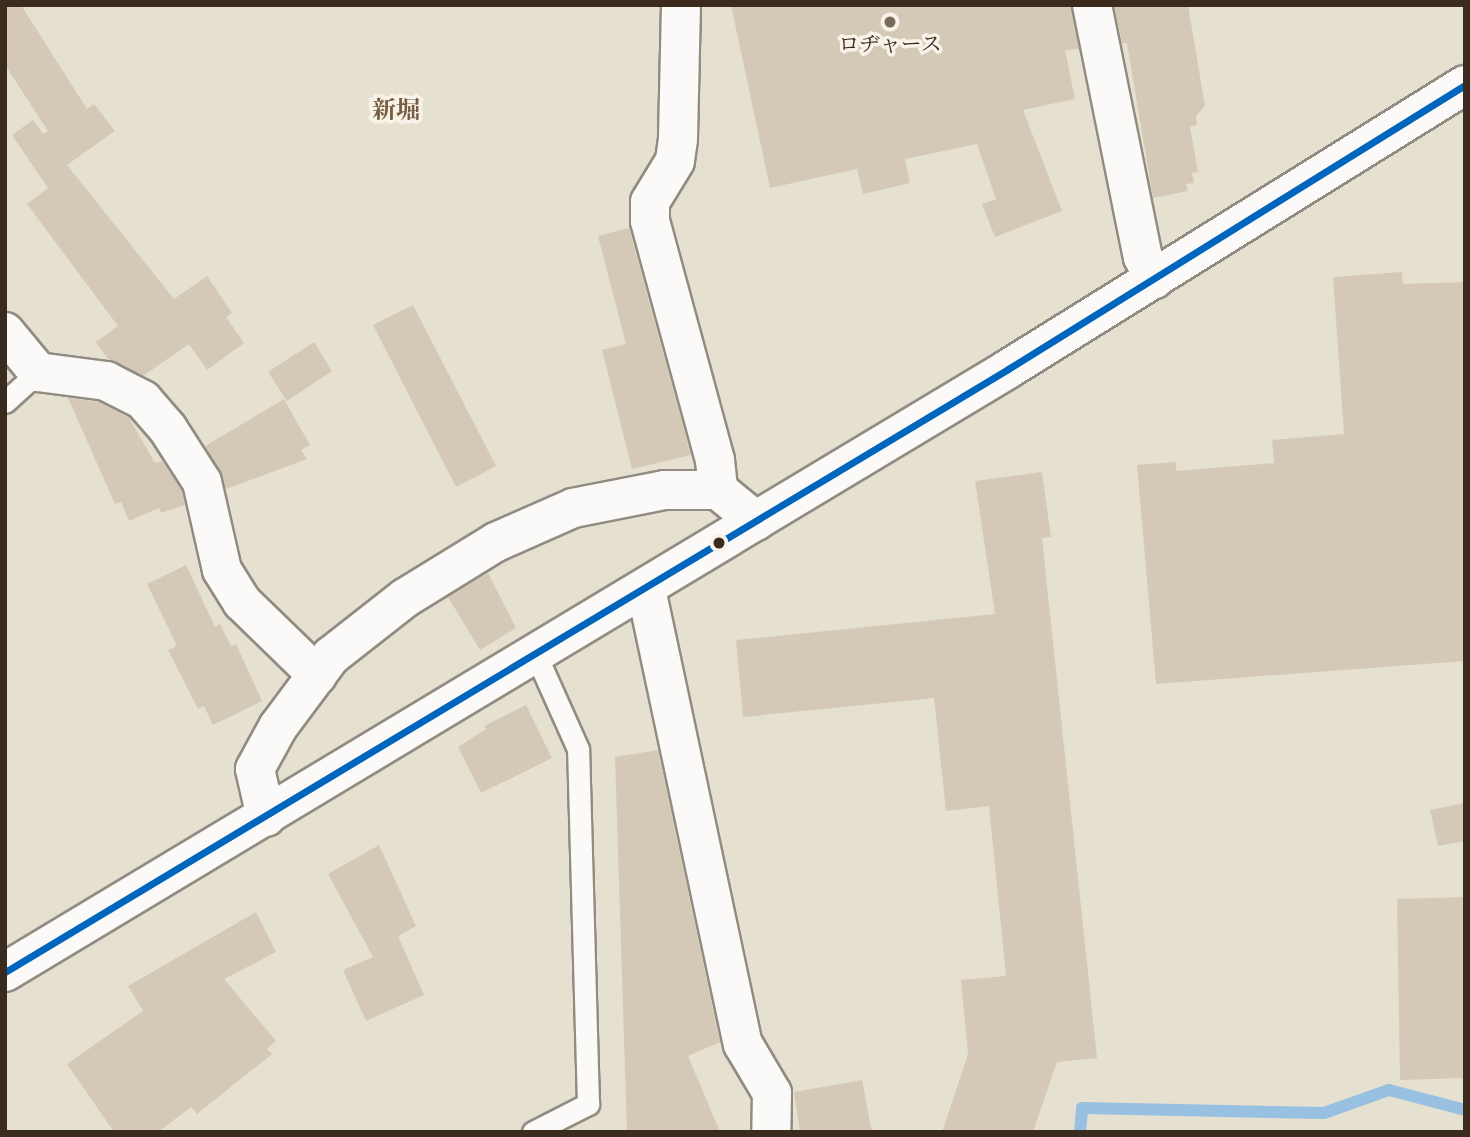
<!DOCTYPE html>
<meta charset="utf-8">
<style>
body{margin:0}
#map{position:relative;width:1470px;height:1137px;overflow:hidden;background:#e6e0d0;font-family:"IM FELL English","Noto Serif JP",serif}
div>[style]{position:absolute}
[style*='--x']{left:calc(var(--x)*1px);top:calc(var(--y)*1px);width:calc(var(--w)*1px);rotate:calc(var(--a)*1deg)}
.stream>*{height:12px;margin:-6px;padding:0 6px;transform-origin:6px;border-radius:6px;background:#97c0e1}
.building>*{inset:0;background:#d4c9b7}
.roads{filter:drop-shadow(2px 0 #918c82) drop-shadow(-2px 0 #918c82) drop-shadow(0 2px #918c82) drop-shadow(0 -2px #918c82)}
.service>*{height:21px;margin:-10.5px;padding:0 10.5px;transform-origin:10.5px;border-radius:10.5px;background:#fbfaf8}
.minor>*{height:38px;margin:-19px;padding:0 19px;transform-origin:19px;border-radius:19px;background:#fbfaf8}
.secondary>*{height:38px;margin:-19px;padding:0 19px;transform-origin:19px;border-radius:19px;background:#fbfaf8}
.bus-1>*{height:7px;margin:-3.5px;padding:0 3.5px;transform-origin:3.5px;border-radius:3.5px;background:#0065bd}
.dots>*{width:19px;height:19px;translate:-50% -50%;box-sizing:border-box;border:4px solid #f7f3e8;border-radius:50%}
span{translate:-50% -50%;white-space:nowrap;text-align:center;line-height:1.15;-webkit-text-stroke:7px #f7f3e8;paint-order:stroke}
.poi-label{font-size:21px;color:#3b2a1e}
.quarter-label{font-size:24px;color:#775c41;font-weight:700}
.frame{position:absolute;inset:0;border:7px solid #3b2a1e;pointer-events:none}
</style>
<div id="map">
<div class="stream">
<div style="--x:1080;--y:1132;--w:24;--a:-85"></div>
<div style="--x:1082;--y:1108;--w:242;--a:1.2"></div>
<div style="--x:1324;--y:1113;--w:69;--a:-19.5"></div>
<div style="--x:1389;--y:1090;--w:79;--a:14.7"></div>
</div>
<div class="building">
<div style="clip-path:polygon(5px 5px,21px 5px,87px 109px,94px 104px,115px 131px,67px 165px,174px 299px,207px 276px,232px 313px,226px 317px,244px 343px,207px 370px,189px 344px,143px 376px,108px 359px,96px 342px,118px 326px,27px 204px,48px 188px,12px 135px,33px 120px,43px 134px,48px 131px,5px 65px)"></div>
<div style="clip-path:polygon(731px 5px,1071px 5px,1079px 49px,1065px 50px,1075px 99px,1023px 110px,1062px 211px,995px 237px,982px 204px,996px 199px,977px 144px,905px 159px,910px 183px,863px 194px,857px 169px,770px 188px)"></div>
<div style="clip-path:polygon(1114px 5px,1188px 5px,1205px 106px,1196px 116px,1197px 125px,1190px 127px,1198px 172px,1192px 173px,1194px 183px,1186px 184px,1188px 191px,1153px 198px,1127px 43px,1122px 43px)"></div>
<div style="clip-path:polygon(629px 228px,691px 455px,632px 469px,602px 350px,626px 344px,598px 236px)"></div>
<div style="clip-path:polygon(1402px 272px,1403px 284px,1465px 282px,1465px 661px,1156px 684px,1137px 465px,1176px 462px,1176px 471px,1274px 463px,1272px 440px,1344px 434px,1333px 277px)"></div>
<div style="clip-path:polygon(413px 305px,496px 466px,456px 487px,373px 325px)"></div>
<div style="clip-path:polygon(314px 342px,332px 371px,287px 401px,268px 372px)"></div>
<div style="clip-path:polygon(68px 398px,99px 402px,129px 418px,155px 463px,162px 461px,182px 491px,185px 505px,161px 513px,159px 508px,129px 521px,121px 502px,115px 504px)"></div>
<div style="clip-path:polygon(284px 399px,310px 445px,301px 450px,307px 459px,226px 489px,205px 446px)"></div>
<div style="clip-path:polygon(1042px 472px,1051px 537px,1042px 538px,1097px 1058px,1057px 1062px,1033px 1132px,942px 1132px,968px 1054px,961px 980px,1006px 976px,989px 806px,946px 811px,934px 698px,743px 717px,736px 640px,995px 614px,975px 481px)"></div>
<div style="clip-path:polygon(186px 565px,215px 627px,220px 624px,231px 646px,236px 644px,262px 701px,213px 725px,204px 706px,198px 709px,168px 650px,177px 646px,147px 584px)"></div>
<div style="clip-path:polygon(488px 573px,516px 628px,480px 650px,448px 597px)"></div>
<div style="clip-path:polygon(526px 705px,552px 758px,481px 793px,458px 747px,486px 729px,484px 726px)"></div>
<div style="clip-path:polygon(658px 750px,720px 1042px,688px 1056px,720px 1132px,627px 1132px,615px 757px)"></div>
<div style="clip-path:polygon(1465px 803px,1465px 841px,1438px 846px,1430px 810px)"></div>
<div style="clip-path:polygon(379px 845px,416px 926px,398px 936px,424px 995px,366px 1021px,343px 970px,373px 957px,328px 874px)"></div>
<div style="clip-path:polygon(1465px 897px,1465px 1078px,1400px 1080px,1397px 899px)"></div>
<div style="clip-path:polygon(256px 912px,276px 952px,224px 979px,276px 1041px,267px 1049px,272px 1054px,197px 1114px,191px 1107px,158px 1132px,114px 1132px,67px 1064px,143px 1011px,128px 986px)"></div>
<div style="clip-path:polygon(862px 1080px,872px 1132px,800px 1132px,794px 1092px)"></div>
</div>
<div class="roads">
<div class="service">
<div style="--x:5;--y:402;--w:45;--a:-42.3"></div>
<div style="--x:533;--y:1132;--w:62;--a:-27"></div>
<div style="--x:588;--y:1104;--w:355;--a:-91.6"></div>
<div style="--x:578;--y:749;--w:103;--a:-114.1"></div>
</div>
<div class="minor">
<div style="--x:681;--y:5;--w:134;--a:91.3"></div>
<div style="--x:678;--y:139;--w:22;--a:98"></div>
<div style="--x:675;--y:161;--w:48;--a:121.4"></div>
<div style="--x:650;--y:202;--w:19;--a:90"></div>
<div style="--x:650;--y:221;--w:248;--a:74.8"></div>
<div style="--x:715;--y:460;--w:30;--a:84"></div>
<div style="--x:1092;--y:5;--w:257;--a:78.6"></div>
<div style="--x:1143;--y:257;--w:25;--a:64"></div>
<div style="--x:5;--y:332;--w:52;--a:50.5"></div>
<div style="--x:38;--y:372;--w:69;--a:7.5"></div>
<div style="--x:106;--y:381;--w:42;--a:27.2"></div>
<div style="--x:143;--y:400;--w:38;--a:49"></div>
<div style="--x:168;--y:429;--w:63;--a:57.3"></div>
<div style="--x:202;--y:482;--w:90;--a:77.2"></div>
<div style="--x:222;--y:570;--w:38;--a:58"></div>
<div style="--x:242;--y:602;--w:105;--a:44.2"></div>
<div style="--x:646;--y:589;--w:465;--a:78"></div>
<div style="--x:743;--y:1044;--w:57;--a:59.4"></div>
<div style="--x:772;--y:1093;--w:39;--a:91"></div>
<div style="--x:266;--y:817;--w:49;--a:-102.9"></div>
<div style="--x:255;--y:769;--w:48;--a:-61.3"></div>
<div style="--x:278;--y:727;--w:89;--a:-53.3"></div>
<div style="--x:331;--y:656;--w:94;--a:-38.1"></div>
<div style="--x:405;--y:598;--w:107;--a:-31.6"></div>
<div style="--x:496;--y:542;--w:84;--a:-23.8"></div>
<div style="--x:573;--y:508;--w:94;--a:-11.1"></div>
<div style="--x:665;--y:490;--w:53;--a:0"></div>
<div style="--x:718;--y:490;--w:49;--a:39.2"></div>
</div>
<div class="secondary">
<div style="--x:5;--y:972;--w:1170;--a:-31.01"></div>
<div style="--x:1008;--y:369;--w:538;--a:-31.86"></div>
</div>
</div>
<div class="bus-1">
<div style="--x:5;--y:972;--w:1170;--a:-31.01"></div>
<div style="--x:1008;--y:369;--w:538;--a:-31.86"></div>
</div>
<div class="dots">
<div style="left:890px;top:22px;background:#776a5c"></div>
<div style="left:719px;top:543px;background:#3b2a1e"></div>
</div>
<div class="poi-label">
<span style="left:890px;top:46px">ロヂャース</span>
</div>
<div class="quarter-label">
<span style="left:396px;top:112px">新堀</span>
</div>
<div class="frame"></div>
</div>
